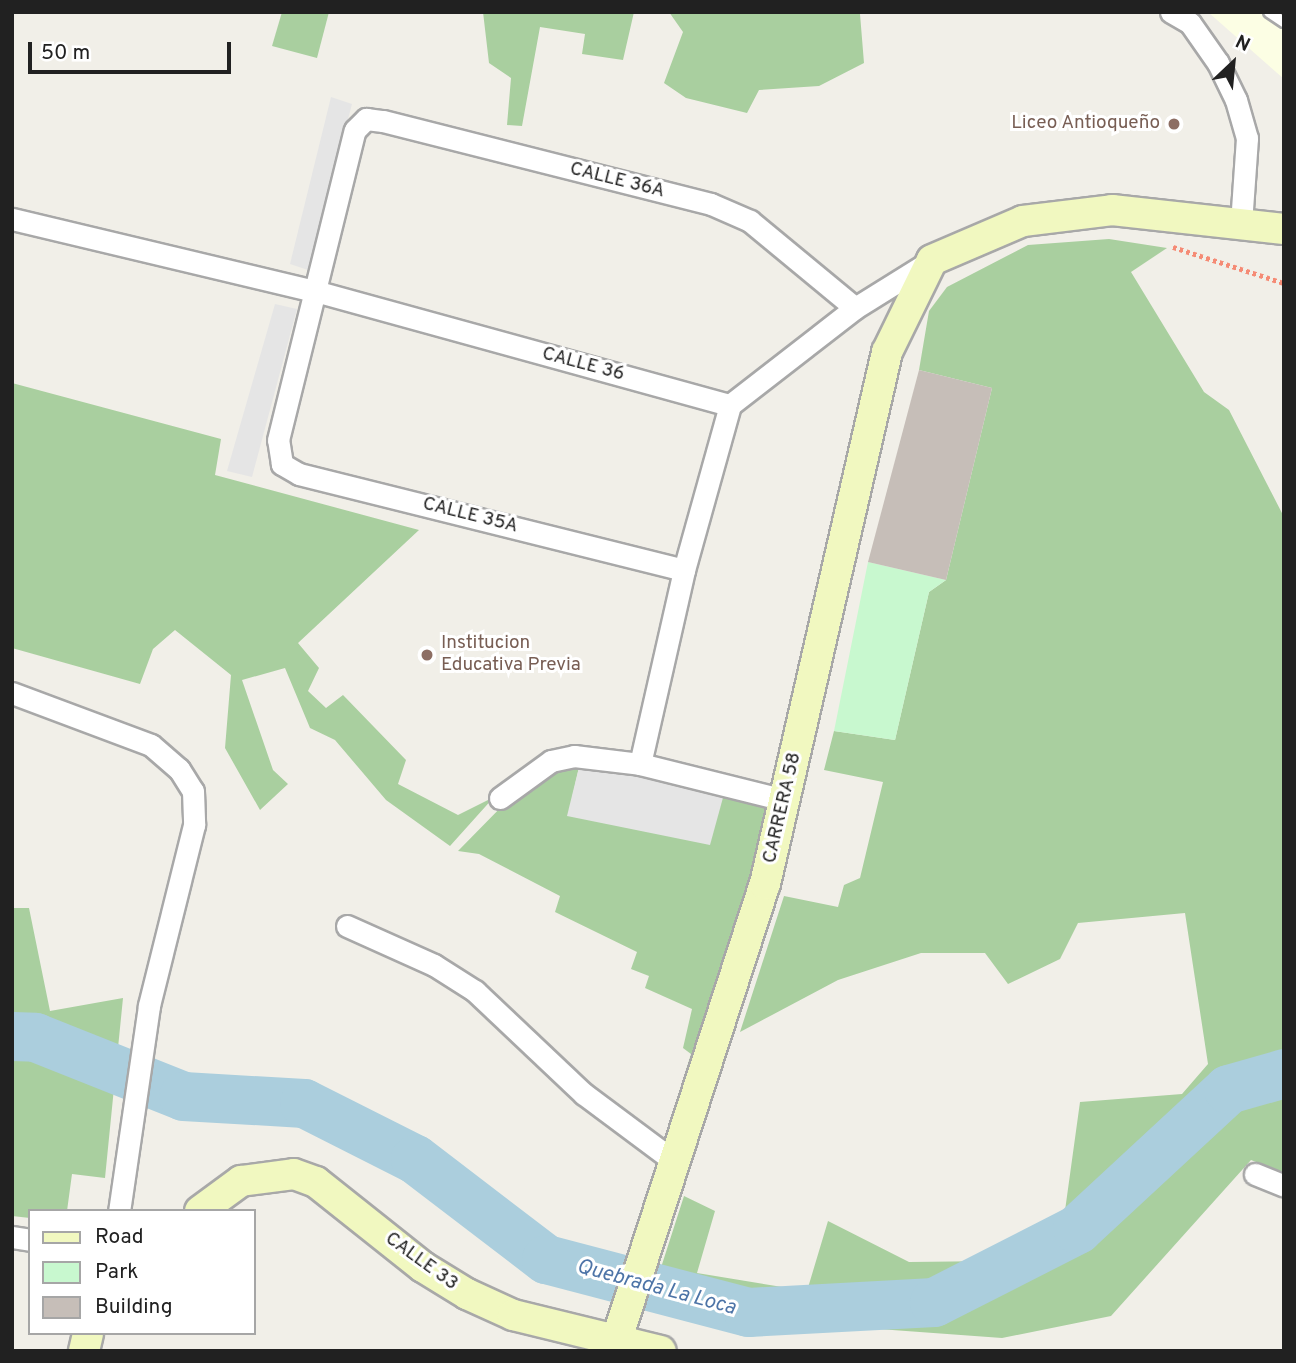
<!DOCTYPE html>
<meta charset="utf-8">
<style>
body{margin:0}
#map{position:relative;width:1296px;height:1363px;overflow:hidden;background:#f1efe8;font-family:Overpass,sans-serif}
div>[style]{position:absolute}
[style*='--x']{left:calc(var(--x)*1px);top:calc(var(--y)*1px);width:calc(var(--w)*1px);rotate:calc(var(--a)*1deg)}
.education>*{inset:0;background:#fcfee4}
.forest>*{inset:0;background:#a9cf9f}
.park>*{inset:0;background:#c8f8cf}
.parking>*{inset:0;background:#e5e5e5}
.river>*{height:49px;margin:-24.5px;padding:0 24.5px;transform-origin:24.5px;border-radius:24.5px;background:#abcedd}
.building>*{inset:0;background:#c6beb8}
.path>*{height:4.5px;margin-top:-2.25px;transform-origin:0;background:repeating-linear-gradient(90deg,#f58b75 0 3.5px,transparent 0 7px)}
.roads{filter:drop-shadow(2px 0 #a8a8a8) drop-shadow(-2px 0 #a8a8a8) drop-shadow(0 2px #a8a8a8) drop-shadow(0 -2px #a8a8a8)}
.lane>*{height:10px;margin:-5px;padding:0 5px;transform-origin:5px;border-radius:5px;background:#fff}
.street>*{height:21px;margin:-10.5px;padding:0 10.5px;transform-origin:10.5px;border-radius:10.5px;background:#fff}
.secondary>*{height:30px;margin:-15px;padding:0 15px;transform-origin:15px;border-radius:15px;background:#f1f8c0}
.dots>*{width:19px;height:19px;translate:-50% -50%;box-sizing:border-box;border:4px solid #fff;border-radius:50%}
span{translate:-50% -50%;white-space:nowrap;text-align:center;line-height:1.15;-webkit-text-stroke:6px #fff;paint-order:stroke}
.education-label{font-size:19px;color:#785e54}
.right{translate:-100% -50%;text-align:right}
.left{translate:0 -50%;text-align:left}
.street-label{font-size:19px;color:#212121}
.water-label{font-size:21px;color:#4d74a7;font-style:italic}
.frame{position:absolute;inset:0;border:14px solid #212121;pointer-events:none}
.legend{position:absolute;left:28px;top:1209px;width:228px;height:126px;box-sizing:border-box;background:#fff;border:2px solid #a6a6a6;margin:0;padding:9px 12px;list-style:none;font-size:21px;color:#212121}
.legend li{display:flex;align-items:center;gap:14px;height:35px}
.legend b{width:35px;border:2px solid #a6a6a6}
.north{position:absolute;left:1198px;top:28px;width:70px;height:70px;-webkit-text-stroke:5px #fff;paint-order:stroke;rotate:26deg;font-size:19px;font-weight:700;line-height:28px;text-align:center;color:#212121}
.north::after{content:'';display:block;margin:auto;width:24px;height:32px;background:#212121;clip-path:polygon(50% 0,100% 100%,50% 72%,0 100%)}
.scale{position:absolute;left:28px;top:42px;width:203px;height:32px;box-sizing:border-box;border:4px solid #212121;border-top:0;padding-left:9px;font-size:21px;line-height:24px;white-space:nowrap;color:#212121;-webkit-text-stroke:5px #fff;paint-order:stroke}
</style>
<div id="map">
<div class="education">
<div style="clip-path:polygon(1208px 12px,1284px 12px,1284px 79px)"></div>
</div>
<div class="forest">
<div style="clip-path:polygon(282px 12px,329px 12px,317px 58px,272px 46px)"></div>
<div style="clip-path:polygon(483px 12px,634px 12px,623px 60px,582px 54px,585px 34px,540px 27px,522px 126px,507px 125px,511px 78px,489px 63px)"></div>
<div style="clip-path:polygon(669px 12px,855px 12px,860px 14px,864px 63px,819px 86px,759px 90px,747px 113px,686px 98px,664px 83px,683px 32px)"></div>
<div style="clip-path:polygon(1109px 239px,1167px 248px,1131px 272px,1204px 392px,1229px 410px,1284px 517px,1284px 1173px,1251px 1160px,1111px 1316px,1002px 1338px,675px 1314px,648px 1308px,684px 1196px,715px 1211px,697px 1273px,807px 1291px,828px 1221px,909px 1262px,996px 1261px,1063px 1225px,1080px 1102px,1182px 1094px,1208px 1064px,1185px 913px,1078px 923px,1060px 959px,1008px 984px,985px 953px,921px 953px,838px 980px,740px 1032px,784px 896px,838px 907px,844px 885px,860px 878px,883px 782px,824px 770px,834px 731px,895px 740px,929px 592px,946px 580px,992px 388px,919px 370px,929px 311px,947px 287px,1028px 245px)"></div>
<div style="clip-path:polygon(12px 383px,221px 439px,215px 475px,419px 530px,298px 643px,319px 668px,308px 691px,326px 708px,343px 695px,406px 760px,398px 784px,458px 815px,494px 797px,450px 846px,386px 800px,335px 740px,310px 728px,285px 668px,242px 680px,273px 770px,288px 784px,260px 810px,225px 748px,231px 675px,175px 630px,153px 649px,140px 684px,12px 648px)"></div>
<div style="clip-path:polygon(580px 763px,568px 816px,724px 794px,762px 803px,770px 816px,754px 881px,670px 1144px,664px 1140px,691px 1054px,683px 1048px,692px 1009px,645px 988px,649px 976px,631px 969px,637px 952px,555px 912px,560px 896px,479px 854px,458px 851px,514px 794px,551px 768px)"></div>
<div style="clip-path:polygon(12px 908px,29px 908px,50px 1011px,123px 998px,105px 1178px,72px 1174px,67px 1211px,30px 1211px,30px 1218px,12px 1216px)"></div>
</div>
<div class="park">
<div style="clip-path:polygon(868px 562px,946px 580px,929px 592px,895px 740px,834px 731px)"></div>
</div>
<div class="parking">
<div style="clip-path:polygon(331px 97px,352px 104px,308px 270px,290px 264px)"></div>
<div style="clip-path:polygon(275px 304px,297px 309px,252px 477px,227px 471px)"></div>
<div style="clip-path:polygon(580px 763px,724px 794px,710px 845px,567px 816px)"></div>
</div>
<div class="river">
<div style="--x:12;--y:1036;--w:23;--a:2"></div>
<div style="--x:35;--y:1037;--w:159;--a:21.7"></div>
<div style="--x:183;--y:1096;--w:121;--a:3.3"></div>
<div style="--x:304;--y:1103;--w:124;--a:26.8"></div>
<div style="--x:415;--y:1159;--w:165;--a:37.4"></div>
<div style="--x:546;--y:1259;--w:209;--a:14.7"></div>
<div style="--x:748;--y:1312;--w:186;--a:-3.1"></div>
<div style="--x:934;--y:1302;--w:161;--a:-27"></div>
<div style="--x:1077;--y:1229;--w:206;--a:-42.8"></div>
<div style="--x:1228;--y:1089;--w:58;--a:-15.9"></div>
</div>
<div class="building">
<div style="clip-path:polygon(919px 370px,992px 388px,946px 580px,868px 562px)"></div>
</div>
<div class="path">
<div style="--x:1173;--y:247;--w:117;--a:18"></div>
</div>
<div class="roads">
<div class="lane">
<div style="--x:1269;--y:12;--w:18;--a:34"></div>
</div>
<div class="street">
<div style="--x:1171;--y:12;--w:22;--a:30"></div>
<div style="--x:1190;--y:23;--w:49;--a:55"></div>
<div style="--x:1218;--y:63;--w:41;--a:64.1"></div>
<div style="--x:1236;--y:100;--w:40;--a:74"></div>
<div style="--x:1247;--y:138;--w:85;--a:94"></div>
<div style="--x:12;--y:219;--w:311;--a:13.4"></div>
<div style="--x:315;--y:291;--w:430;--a:15.4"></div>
<div style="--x:730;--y:405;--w:158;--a:-37.8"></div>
<div style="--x:855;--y:308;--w:91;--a:-31.9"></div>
<div style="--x:684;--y:570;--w:397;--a:-166"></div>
<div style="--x:299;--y:474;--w:20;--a:-150"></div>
<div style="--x:282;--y:464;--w:24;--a:-99"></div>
<div style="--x:278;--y:440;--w:319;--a:-76.1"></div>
<div style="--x:355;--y:130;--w:16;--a:-45"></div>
<div style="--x:366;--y:119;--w:17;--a:7"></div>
<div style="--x:383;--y:121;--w:338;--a:14.2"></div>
<div style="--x:711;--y:204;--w:43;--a:23.6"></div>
<div style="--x:750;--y:221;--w:136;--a:39.6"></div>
<div style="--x:12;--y:693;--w:148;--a:20.5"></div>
<div style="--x:151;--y:745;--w:37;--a:41"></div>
<div style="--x:179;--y:769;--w:26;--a:58"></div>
<div style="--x:193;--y:791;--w:34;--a:88"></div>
<div style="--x:194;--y:825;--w:187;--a:104"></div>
<div style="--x:149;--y:1006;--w:207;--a:98.3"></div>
<div style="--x:640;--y:764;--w:199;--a:-77.2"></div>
<div style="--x:684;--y:570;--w:171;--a:-74.4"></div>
<div style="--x:500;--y:798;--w:63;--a:-36"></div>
<div style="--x:551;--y:761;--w:24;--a:-12"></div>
<div style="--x:574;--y:756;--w:66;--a:6.9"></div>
<div style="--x:640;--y:764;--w:148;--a:14"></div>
<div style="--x:347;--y:926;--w:95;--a:24.1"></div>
<div style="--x:434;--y:965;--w:49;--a:32.4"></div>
<div style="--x:475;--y:991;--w:150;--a:43.4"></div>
<div style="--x:584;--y:1094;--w:112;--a:36.7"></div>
<div style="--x:1255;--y:1174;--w:31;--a:22"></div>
<div style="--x:12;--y:1237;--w:18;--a:9"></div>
</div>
<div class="secondary">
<div style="--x:200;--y:1211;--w:51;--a:-36.2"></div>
<div style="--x:241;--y:1181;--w:53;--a:-7.5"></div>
<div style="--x:294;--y:1174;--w:23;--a:20"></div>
<div style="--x:316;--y:1182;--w:137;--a:38.5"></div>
<div style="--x:423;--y:1267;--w:52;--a:31.5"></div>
<div style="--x:467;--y:1294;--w:51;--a:24.5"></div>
<div style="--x:513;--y:1315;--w:152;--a:13.7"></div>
<div style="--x:84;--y:1351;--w:18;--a:-77"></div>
<div style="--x:613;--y:1351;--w:491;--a:-72"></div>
<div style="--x:765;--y:884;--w:546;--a:-77.08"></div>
<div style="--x:887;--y:352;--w:102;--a:-63.9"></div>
<div style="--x:932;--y:260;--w:99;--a:-23.2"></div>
<div style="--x:1023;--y:221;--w:90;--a:-7"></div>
<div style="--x:1112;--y:210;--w:173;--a:6.3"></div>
</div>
</div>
<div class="dots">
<div style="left:1174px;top:124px;background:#8d6e63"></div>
<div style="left:427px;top:655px;background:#8d6e63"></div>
</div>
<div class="education-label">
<span class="right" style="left:1160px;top:124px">Liceo Antioqueño</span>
<span class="left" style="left:441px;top:655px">Institucion<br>Educativa Previa</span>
</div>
<div class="street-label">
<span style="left:617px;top:181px;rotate:14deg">CALLE 36A</span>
<span style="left:583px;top:365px;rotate:15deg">CALLE 36</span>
<span style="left:470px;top:516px;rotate:14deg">CALLE 35A</span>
<span style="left:783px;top:808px;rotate:-77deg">CARRERA 58</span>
<span style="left:421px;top:1262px;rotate:36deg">CALLE 33</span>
</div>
<div class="water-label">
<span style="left:656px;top:1288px;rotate:15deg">Quebrada La Loca</span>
</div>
<div class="frame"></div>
<ul class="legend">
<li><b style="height:9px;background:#f1f8c0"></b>Road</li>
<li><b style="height:19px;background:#c8f8cf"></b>Park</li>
<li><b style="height:19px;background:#c6beb8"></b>Building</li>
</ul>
<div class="north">N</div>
<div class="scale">50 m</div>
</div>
